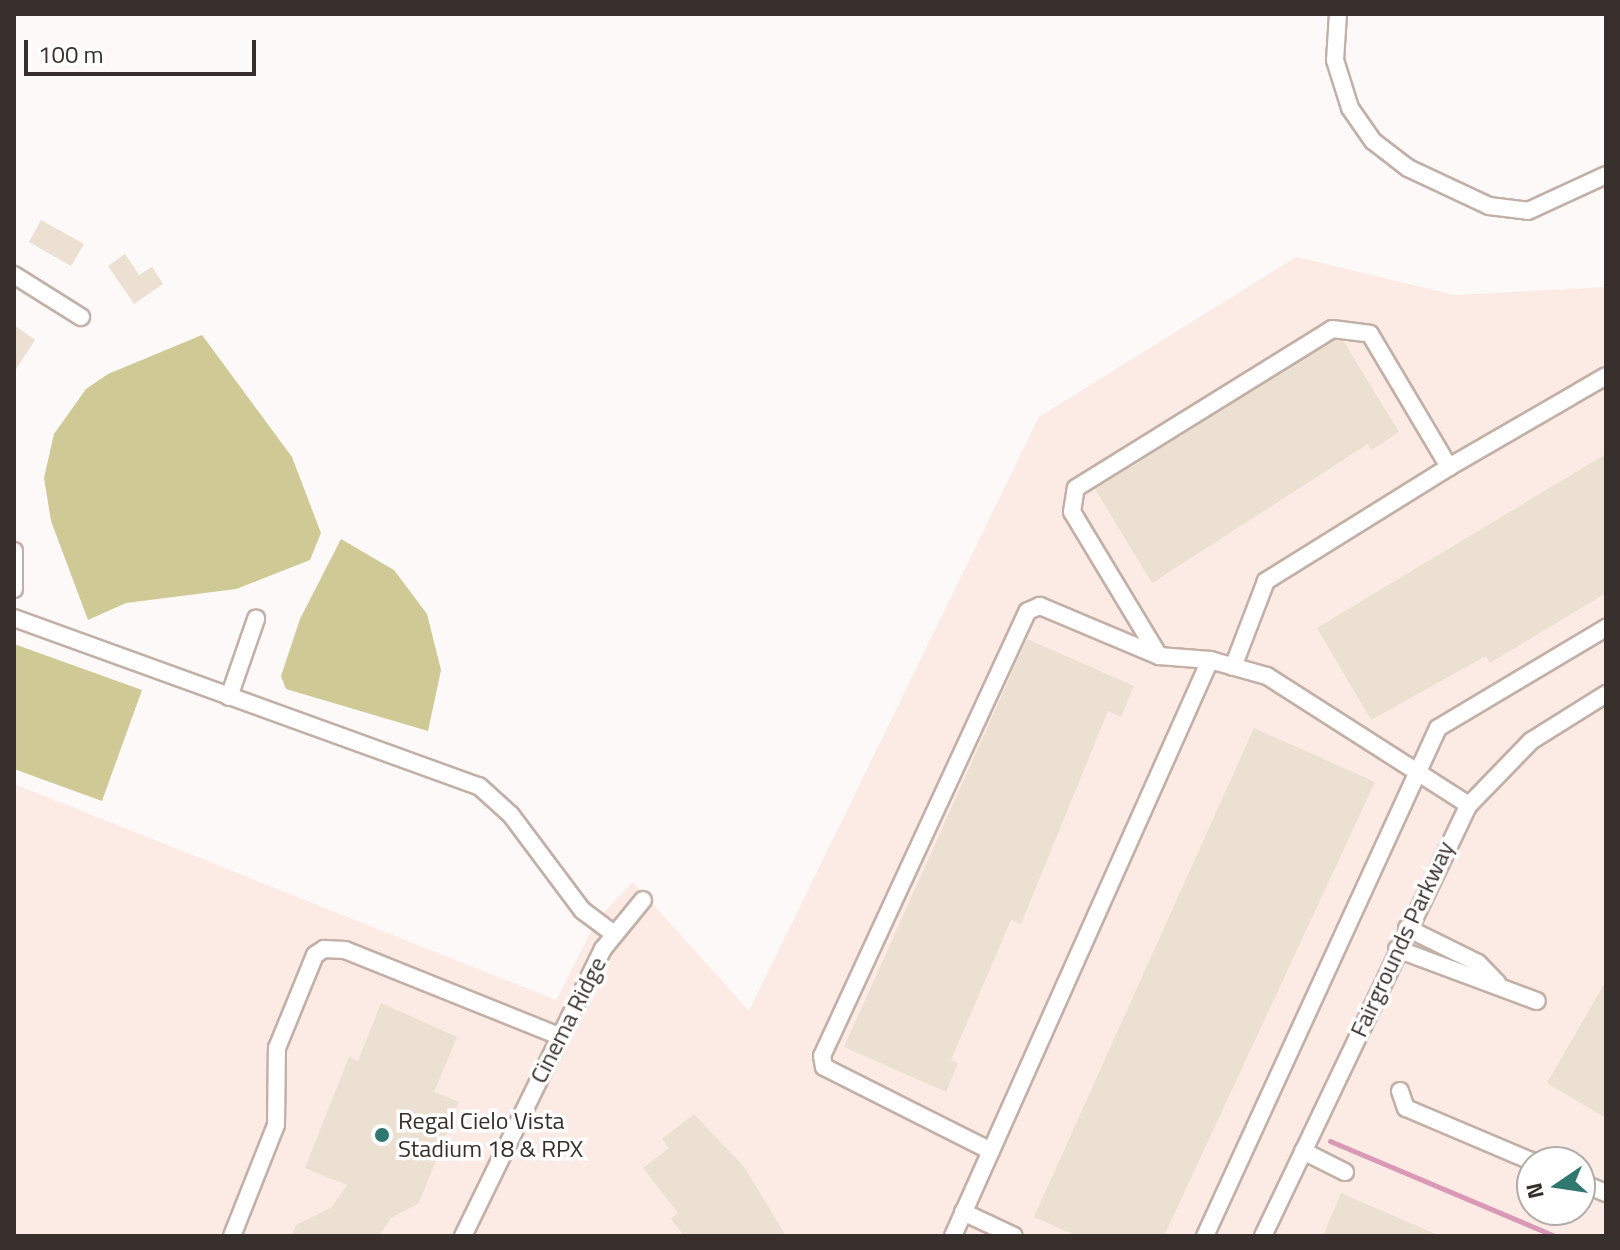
<!DOCTYPE html>
<style>
body{margin:0}
#map{position:relative;width:1620px;height:1250px;overflow:hidden;background:#fdf9f8;font-family:"Titillium Web",sans-serif}
div>[style]{position:absolute}
[style*='--x']{left:calc(var(--x)*1px);top:calc(var(--y)*1px);width:calc(var(--w)*1px);rotate:calc(var(--a)*1deg)}
.built>*{inset:0;background:#fcebe4}
.green>*{inset:0;background:#cfc996}
.stream>*{height:5px;margin:-2.5px;padding:0 2.5px;transform-origin:2.5px;border-radius:2.5px;background:#d998b6}
.building>*{inset:0;background:#ebe0d1}
.roads{filter:drop-shadow(2px 0 #c2b0a7) drop-shadow(-2px 0 #c2b0a7) drop-shadow(0 2px #c2b0a7) drop-shadow(0 -2px #c2b0a7)}
.minor>*{height:16px;margin:-8px;padding:0 8px;transform-origin:8px;border-radius:8px;background:#fff}
.dots>*{width:22px;height:22px;translate:-50% -50%;box-sizing:border-box;border:4px solid #fff;border-radius:50%}
span{translate:-50% -50%;white-space:nowrap;text-align:center;line-height:1.15;-webkit-text-stroke:7px #fff;paint-order:stroke}
.street-label{font-size:24px;color:#362f2b}
.poi-label{font-size:24px;color:#362f2b}
.left{translate:0 -50%;text-align:left}
.frame{position:absolute;inset:0;border:16px solid #362f2b;pointer-events:none}
.north{position:absolute;left:1516px;top:1146px;width:80px;height:80px;box-sizing:border-box;background:#fff;border:2px solid #afacaa;border-radius:50%;rotate:257deg;font-size:22px;font-weight:700;line-height:32px;text-align:center;color:#362f2b}
.north::after{content:'';display:block;margin:auto;width:28px;height:36px;background:#307770;clip-path:polygon(50% 0,100% 100%,50% 72%,0 100%)}
.scale{position:absolute;left:24px;top:40px;width:232px;height:36px;box-sizing:border-box;border:4px solid #362f2b;border-top:0;padding-left:10px;font-size:24px;line-height:28px;white-space:nowrap;color:#362f2b;-webkit-text-stroke:6px #fff;paint-order:stroke}
</style>
<div id="map">
<div class="built">
<div style="clip-path:polygon(evenodd,1296px 257px,1455px 295px,1606px 287px,1606px 1236px,14px 1236px,14px 784px,556px 1000px,598px 918px,633px 882px,749px 1011px,1039px 417px,1296px 257px,1532px 1162px,1580px 1162px,1580px 1210px,1532px 1210px,1532px 1162px)"></div>
</div>
<div class="green">
<div style="clip-path:polygon(202px 335px,292px 457px,321px 533px,310px 560px,236px 589px,126px 603px,88px 620px,51px 521px,44px 478px,54px 434px,86px 389px,108px 374px)"></div>
<div style="clip-path:polygon(341px 539px,394px 570px,427px 614px,441px 670px,428px 731px,286px 689px,281px 676px,300px 619px)"></div>
<div style="clip-path:polygon(14px 644px,142px 690px,102px 801px,14px 769px)"></div>
</div>
<div class="stream">
<div style="--x:1330;--y:1141;--w:244;--a:22.9"></div>
</div>
<div class="building">
<div style="clip-path:polygon(41px 220px,84px 244px,71px 266px,29px 242px)"></div>
<div style="clip-path:polygon(125px 254px,139px 275px,152px 267px,163px 284px,134px 304px,108px 266px)"></div>
<div style="clip-path:polygon(14px 325px,35px 340px,14px 372px)"></div>
<div style="clip-path:polygon(1334px 340px,1344px 342px,1399px 432px,1371px 450px,1368px 444px,1152px 583px,1095px 489px)"></div>
<div style="clip-path:polygon(1606px 454px,1606px 593px,1490px 663px,1486px 656px,1371px 720px,1317px 628px)"></div>
<div style="clip-path:polygon(1027px 639px,1134px 686px,1121px 717px,1108px 711px,1021px 924px,1011px 920px,951px 1060px,958px 1063px,946px 1092px,844px 1047px)"></div>
<div style="clip-path:polygon(1254px 728px,1375px 782px,1164px 1236px,1077px 1236px,1034px 1217px)"></div>
<div style="clip-path:polygon(1606px 981px,1606px 1118px,1547px 1083px)"></div>
<div style="clip-path:polygon(381px 1003px,457px 1037px,434px 1092px,459px 1102px,419px 1203px,391px 1218px,379px 1236px,291px 1236px,296px 1225px,331px 1208px,347px 1185px,305px 1168px,349px 1057px,358px 1061px)"></div>
<div style="clip-path:polygon(694px 1114px,745px 1168px,786px 1236px,684px 1236px,671px 1219px,678px 1213px,643px 1168px,669px 1148px,662px 1139px)"></div>
<div style="clip-path:polygon(1341px 1193px,1440px 1236px,1323px 1236px)"></div>
</div>
<div class="roads">
<div class="minor">
<div style="--x:1338;--y:14;--w:46;--a:93.7"></div>
<div style="--x:1335;--y:60;--w:50;--a:72.6"></div>
<div style="--x:1350;--y:108;--w:40;--a:55.1"></div>
<div style="--x:1373;--y:141;--w:44;--a:37.6"></div>
<div style="--x:1408;--y:168;--w:89;--a:25.1"></div>
<div style="--x:1489;--y:206;--w:39;--a:7"></div>
<div style="--x:1528;--y:211;--w:86;--a:-24.8"></div>
<div style="--x:14;--y:275;--w:79;--a:32.1"></div>
<div style="--x:14;--y:551;--w:38;--a:90"></div>
<div style="--x:14;--y:618;--w:494;--a:19.9"></div>
<div style="--x:479;--y:786;--w:43;--a:42.2"></div>
<div style="--x:511;--y:815;--w:119;--a:53.2"></div>
<div style="--x:582;--y:910;--w:39;--a:37"></div>
<div style="--x:1210;--y:660;--w:51;--a:-175.5"></div>
<div style="--x:1159;--y:656;--w:168;--a:-121.1"></div>
<div style="--x:1072;--y:512;--w:24;--a:-81"></div>
<div style="--x:1076;--y:488;--w:301;--a:-31.8"></div>
<div style="--x:1332;--y:329;--w:38;--a:7"></div>
<div style="--x:1370;--y:334;--w:155;--a:59.3"></div>
<div style="--x:1449;--y:467;--w:181;--a:-30.1"></div>
<div style="--x:1233;--y:667;--w:92;--a:-69"></div>
<div style="--x:1266;--y:581;--w:216;--a:-31.9"></div>
<div style="--x:229;--y:697;--w:83;--a:-70.9"></div>
<div style="--x:1407;--y:928;--w:79;--a:26.2"></div>
<div style="--x:1478;--y:963;--w:28;--a:46"></div>
<div style="--x:1397;--y:949;--w:149;--a:20.4"></div>
<div style="--x:1400;--y:1091;--w:18;--a:71"></div>
<div style="--x:1406;--y:1108;--w:138;--a:23"></div>
<div style="--x:991;--y:1151;--w:187;--a:-153.3"></div>
<div style="--x:824;--y:1067;--w:11;--a:-100"></div>
<div style="--x:822;--y:1056;--w:490;--a:-65.2"></div>
<div style="--x:1028;--y:611;--w:13;--a:-23"></div>
<div style="--x:1040;--y:606;--w:129;--a:22.8"></div>
<div style="--x:1303;--y:1151;--w:47;--a:26.6"></div>
<div style="--x:1580;--y:1182;--w:28;--a:23"></div>
<div style="--x:963;--y:1212;--w:56;--a:25.2"></div>
<div style="--x:232;--y:1236;--w:119;--a:-68.4"></div>
<div style="--x:276;--y:1125;--w:77;--a:-89.3"></div>
<div style="--x:277;--y:1048;--w:100;--a:-67.8"></div>
<div style="--x:315;--y:955;--w:11;--a:-34"></div>
<div style="--x:324;--y:949;--w:21;--a:3"></div>
<div style="--x:345;--y:950;--w:231;--a:21.9"></div>
<div style="--x:463;--y:1236;--w:319;--a:-64"></div>
<div style="--x:603;--y:949;--w:63;--a:-50.8"></div>
<div style="--x:953;--y:1236;--w:631;--a:-65.95"></div>
<div style="--x:1210;--y:660;--w:59;--a:15.7"></div>
<div style="--x:1267;--y:676;--w:240;--a:32.6"></div>
<div style="--x:1205;--y:1236;--w:559;--a:-65.36"></div>
<div style="--x:1438;--y:728;--w:196;--a:-30.8"></div>
<div style="--x:1263;--y:1236;--w:478;--a:-64.5"></div>
<div style="--x:1469;--y:805;--w:89;--a:-45.9"></div>
<div style="--x:1531;--y:741;--w:89;--a:-32.1"></div>
</div>
</div>
<div class="dots">
<div style="left:382px;top:1135px;background:#307770"></div>
</div>
<div class="street-label">
<span style="left:1402px;top:939px;rotate:-65deg">Fairgrounds Parkway</span>
<span style="left:568px;top:1020px;rotate:-63deg">Cinema Ridge</span>
</div>
<div class="poi-label">
<span class="left" style="left:398px;top:1135px">Regal Cielo Vista<br>Stadium 18 &amp; RPX</span>
</div>
<div class="frame"></div>
<div class="north">N</div>
<div class="scale">100 m</div>
</div>
